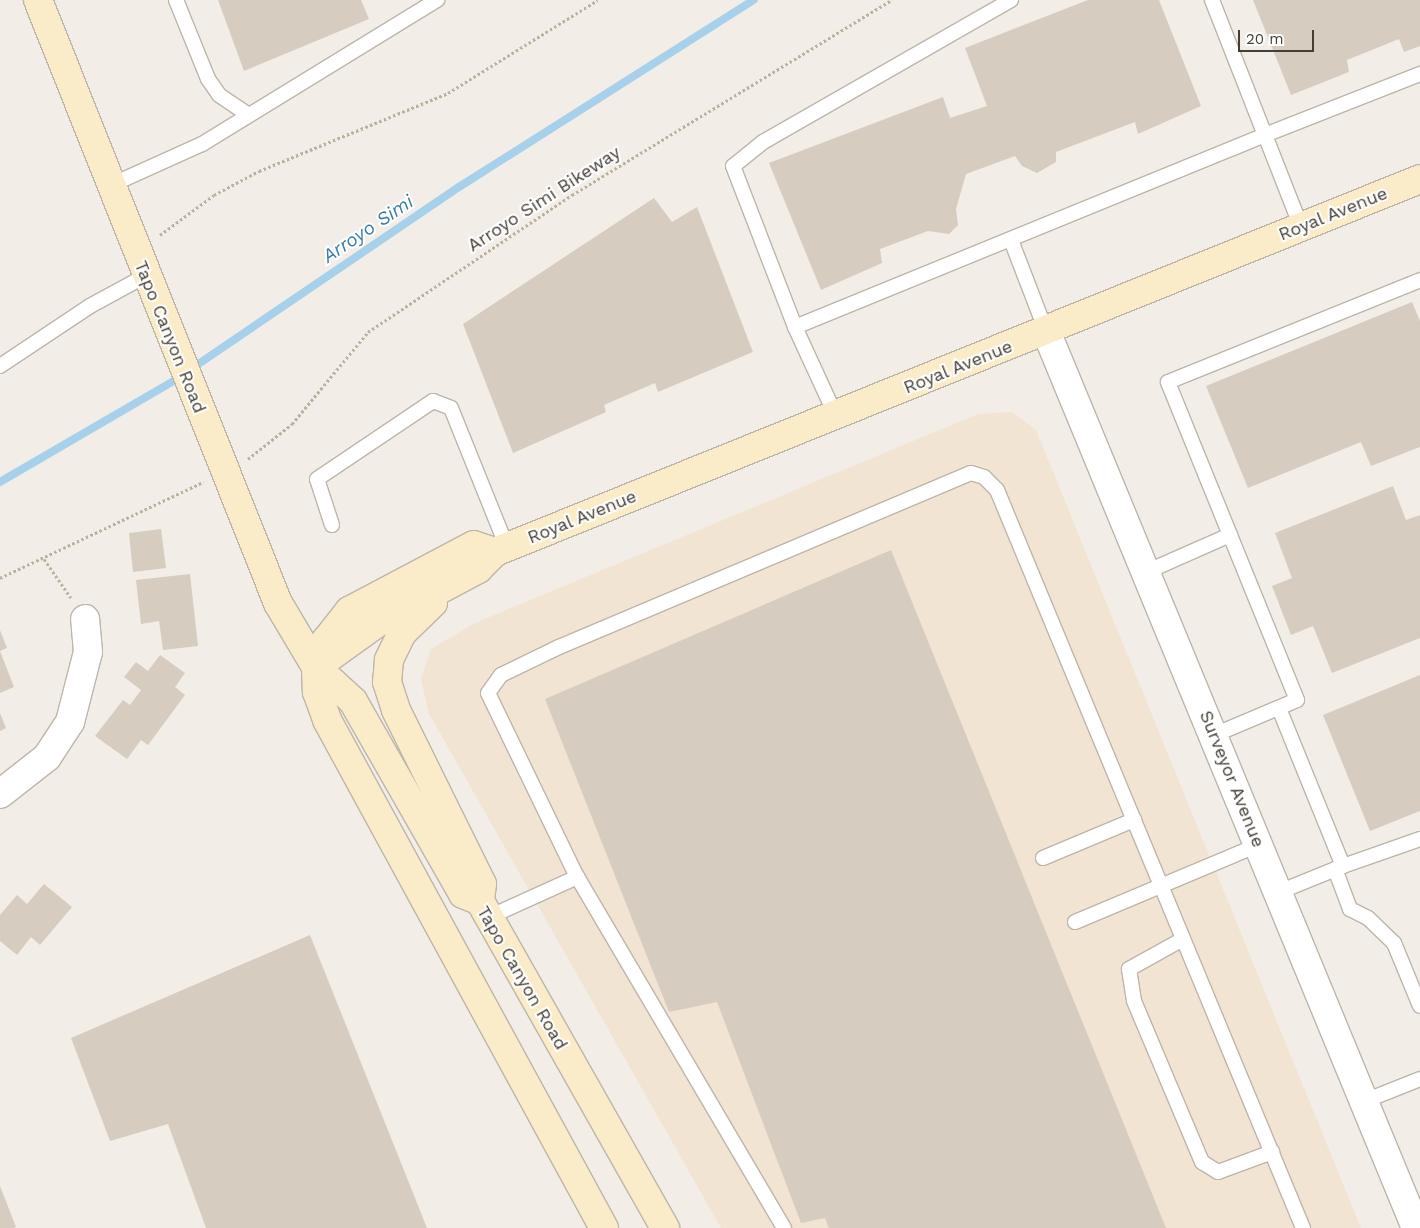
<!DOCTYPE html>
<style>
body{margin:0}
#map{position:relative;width:1420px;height:1228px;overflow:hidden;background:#f2eee7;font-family:"Work Sans",sans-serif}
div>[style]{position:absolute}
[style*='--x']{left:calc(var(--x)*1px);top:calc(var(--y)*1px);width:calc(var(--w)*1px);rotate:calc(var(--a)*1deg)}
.commercial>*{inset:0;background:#f2e4d3}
.stream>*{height:8px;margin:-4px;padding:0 4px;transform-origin:4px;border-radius:4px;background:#a7d1ea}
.building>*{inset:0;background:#d6ccc0}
.path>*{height:3px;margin-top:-1.5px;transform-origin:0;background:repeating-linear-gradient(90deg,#bdb09c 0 2.5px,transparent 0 5px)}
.roads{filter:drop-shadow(1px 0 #bdb5aa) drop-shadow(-1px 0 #bdb5aa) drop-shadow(0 1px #bdb5aa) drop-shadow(0 -1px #bdb5aa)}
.lane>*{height:14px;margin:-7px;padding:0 7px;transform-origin:7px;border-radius:7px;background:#fff}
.street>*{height:28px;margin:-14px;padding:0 14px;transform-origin:14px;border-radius:14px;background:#fff}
.secondary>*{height:28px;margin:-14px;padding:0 14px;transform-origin:14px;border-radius:14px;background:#faecc9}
span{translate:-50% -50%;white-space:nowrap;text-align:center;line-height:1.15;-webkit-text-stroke:4px #fff;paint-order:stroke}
.street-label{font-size:18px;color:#443e36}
.water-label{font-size:19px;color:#387ca7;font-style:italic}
.scale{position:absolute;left:1238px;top:30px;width:76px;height:22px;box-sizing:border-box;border:2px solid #443e36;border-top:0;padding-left:6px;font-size:15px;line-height:18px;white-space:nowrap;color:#443e36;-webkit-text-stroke:4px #fff;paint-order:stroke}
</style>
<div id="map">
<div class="commercial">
<div style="clip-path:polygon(1012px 412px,1036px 430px,1361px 1228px,721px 1228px,428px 712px,421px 678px,431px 649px,475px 623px,978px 414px)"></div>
</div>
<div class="stream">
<div style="--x:191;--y:369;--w:324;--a:-34.2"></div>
<div style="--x:459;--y:187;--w:349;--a:-32.4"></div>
<div style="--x:0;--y:482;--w:211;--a:-30.2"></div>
</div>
<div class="building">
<div style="clip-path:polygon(218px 0,361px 0,369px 19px,244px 71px)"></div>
<div style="clip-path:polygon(1088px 0,1159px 0,1201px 106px,1138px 134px,1135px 122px,1056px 152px,1056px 162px,1037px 173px,1022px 166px,1015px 156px,966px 174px,956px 209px,958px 225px,949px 234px,928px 231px,880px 249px,882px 263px,821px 290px,769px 163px,943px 97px,950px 118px,987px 106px,965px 48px)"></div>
<div style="clip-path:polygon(1253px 0,1420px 0,1420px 46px,1404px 52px,1399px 39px,1347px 60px,1349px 72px,1291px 95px)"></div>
<div style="clip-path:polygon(654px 198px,672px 222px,697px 207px,753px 352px,658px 392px,655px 383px,604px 405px,606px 412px,513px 453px,463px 324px)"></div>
<div style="clip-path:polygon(1412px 302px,1420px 321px,1420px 447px,1371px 466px,1361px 442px,1248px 488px,1206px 386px)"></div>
<div style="clip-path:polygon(1393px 486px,1406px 520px,1420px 515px,1420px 638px,1332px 673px,1313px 626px,1291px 635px,1272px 586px,1292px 578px,1275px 533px)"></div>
<div style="clip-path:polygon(161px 529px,166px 568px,133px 572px,129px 533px)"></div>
<div style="clip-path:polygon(891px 550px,1166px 1228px,829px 1228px,825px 1218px,801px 1223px,717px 1002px,669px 1012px,545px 699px)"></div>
<div style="clip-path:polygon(190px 574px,198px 646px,163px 650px,159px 621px,141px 624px,136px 580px)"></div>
<div style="clip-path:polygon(0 630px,7px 648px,0 651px)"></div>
<div style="clip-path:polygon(0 651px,14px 687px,0 693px)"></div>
<div style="clip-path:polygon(160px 655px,185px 673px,175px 687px,185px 695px,148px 745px,141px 740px,127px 759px,95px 736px,123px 700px,130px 705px,141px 690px,124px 677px,136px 662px,148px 671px)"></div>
<div style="clip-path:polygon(1420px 675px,1420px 811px,1370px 831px,1323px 715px)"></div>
<div style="clip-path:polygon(0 713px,6px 728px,0 731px)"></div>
<div style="clip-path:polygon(44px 884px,72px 907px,40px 945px,31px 937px,17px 955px,0 941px,0 915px,17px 895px,27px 904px)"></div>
<div style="clip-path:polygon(310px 935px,427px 1228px,206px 1228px,168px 1124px,110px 1141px,71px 1038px)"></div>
<div style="clip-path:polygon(0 1186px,16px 1227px,13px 1228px,0 1228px)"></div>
</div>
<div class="path">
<div style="--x:160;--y:235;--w:67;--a:-36.5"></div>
<div style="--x:214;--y:195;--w:51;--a:-28.1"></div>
<div style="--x:259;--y:171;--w:204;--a:-22.4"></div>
<div style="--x:448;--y:93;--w:176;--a:-31.8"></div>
<div style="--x:248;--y:459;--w:56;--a:-38.5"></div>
<div style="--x:292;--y:424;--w:119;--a:-50.4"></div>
<div style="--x:368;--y:332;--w:246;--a:-33.9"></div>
<div style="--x:572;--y:195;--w:375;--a:-31.4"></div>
<div style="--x:44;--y:559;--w:47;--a:55.3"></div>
<div style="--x:0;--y:578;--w:225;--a:-25.3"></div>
</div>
<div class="roads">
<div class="lane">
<div style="--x:176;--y:0;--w:85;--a:67.9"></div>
<div style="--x:208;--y:79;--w:19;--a:55"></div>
<div style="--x:219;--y:95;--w:36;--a:34"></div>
<div style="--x:1011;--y:0;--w:286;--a:150.2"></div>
<div style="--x:763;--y:142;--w:38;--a:141"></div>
<div style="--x:733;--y:166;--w:173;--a:68.9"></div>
<div style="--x:795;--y:327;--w:508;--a:-22.22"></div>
<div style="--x:1265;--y:135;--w:99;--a:68.6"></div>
<div style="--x:1212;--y:0;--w:145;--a:68.6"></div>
<div style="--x:1265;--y:135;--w:167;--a:-21.5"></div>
<div style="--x:109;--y:186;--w:102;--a:-24.3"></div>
<div style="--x:202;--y:144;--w:276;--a:-31.5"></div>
<div style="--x:1011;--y:240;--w:97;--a:69"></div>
<div style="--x:795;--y:327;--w:98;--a:65.3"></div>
<div style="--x:0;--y:366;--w:108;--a:-33.7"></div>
<div style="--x:90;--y:306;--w:63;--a:-28.6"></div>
<div style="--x:332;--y:525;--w:48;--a:-108.1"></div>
<div style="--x:317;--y:479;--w:140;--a:-33.9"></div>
<div style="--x:433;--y:401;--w:19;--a:21"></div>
<div style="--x:451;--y:408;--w:150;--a:68.1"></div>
<div style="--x:1146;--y:572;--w:92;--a:-23.8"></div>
<div style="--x:1230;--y:535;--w:165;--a:-112.1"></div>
<div style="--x:1168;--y:382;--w:272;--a:-22"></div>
<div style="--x:1214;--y:735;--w:90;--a:-22.9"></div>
<div style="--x:1297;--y:700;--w:178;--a:-112.1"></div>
<div style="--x:1043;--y:858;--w:99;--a:-22.7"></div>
<div style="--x:1343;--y:866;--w:82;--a:-19.3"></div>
<div style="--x:1335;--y:869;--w:43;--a:69.4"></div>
<div style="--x:1350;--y:909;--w:20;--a:27"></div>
<div style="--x:1368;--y:918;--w:36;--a:44"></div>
<div style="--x:1394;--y:943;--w:68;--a:67.6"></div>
<div style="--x:1279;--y:892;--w:69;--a:-22.1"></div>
<div style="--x:1343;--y:866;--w:170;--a:-112.1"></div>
<div style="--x:489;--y:917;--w:97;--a:-24.4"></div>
<div style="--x:1075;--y:922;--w:199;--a:-22.8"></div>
<div style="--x:1183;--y:939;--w:62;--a:150.9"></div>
<div style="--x:1129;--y:969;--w:32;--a:81"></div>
<div style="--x:1134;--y:1001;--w:175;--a:67.1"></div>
<div style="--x:1202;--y:1162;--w:19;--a:32"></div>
<div style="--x:1218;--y:1172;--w:58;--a:-20.3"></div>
<div style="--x:1365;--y:1101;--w:59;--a:-21.8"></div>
<div style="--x:784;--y:1228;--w:407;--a:-120.5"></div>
<div style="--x:577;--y:877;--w:204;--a:-115.8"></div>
<div style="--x:488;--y:693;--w:22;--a:-54"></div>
<div style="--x:501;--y:675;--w:64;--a:-25.8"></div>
<div style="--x:559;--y:647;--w:447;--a:-22.9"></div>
<div style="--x:971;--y:473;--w:14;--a:17"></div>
<div style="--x:984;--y:477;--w:18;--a:45"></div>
<div style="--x:997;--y:490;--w:799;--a:67.48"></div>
</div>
<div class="street">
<div style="--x:1046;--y:331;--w:970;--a:67.58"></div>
<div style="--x:0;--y:794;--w:60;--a:-38.2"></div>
<div style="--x:47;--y:757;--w:42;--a:-56.7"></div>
<div style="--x:70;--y:722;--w:72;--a:-75.6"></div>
<div style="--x:88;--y:652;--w:33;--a:-95"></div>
</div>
<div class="secondary">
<div style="--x:38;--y:0;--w:649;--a:68.3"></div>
<div style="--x:278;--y:603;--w:74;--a:59.3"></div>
<div style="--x:316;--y:667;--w:50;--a:42.6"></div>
<div style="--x:353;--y:701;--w:222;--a:60.3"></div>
<div style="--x:463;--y:894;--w:18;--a:22"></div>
<div style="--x:480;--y:901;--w:376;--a:60.5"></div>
<div style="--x:495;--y:552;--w:22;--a:-162"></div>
<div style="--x:474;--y:545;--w:141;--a:152.2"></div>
<div style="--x:349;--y:611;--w:37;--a:128"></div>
<div style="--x:326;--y:640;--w:29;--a:110"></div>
<div style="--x:316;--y:667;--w:25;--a:88"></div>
<div style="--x:317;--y:692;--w:30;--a:70"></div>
<div style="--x:327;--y:720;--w:579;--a:61.4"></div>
<div style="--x:433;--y:603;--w:43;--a:135.9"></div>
<div style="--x:402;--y:633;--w:30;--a:116"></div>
<div style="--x:389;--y:660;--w:22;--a:95"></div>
<div style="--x:387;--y:682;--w:29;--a:72"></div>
<div style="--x:396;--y:710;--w:194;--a:63.7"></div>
<div style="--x:482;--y:884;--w:17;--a:97"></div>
<div style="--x:316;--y:667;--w:75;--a:-35.8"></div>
<div style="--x:377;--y:623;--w:115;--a:-28.1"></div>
<div style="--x:478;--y:569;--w:24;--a:-45"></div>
<div style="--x:495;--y:552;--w:997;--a:-21.96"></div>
</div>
</div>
<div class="street-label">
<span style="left:544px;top:199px;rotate:-33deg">Arroyo Simi Bikeway</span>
<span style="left:1333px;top:214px;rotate:-22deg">Royal Avenue</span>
<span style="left:170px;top:337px;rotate:68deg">Tapo Canyon Road</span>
<span style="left:958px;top:367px;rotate:-22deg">Royal Avenue</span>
<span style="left:582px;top:517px;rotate:-22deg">Royal Avenue</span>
<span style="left:1232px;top:779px;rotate:68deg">Surveyor Avenue</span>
<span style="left:522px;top:978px;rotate:60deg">Tapo Canyon Road</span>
</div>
<div class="water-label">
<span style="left:368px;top:229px;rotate:-34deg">Arroyo Simi</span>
</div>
<div class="scale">20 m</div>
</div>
